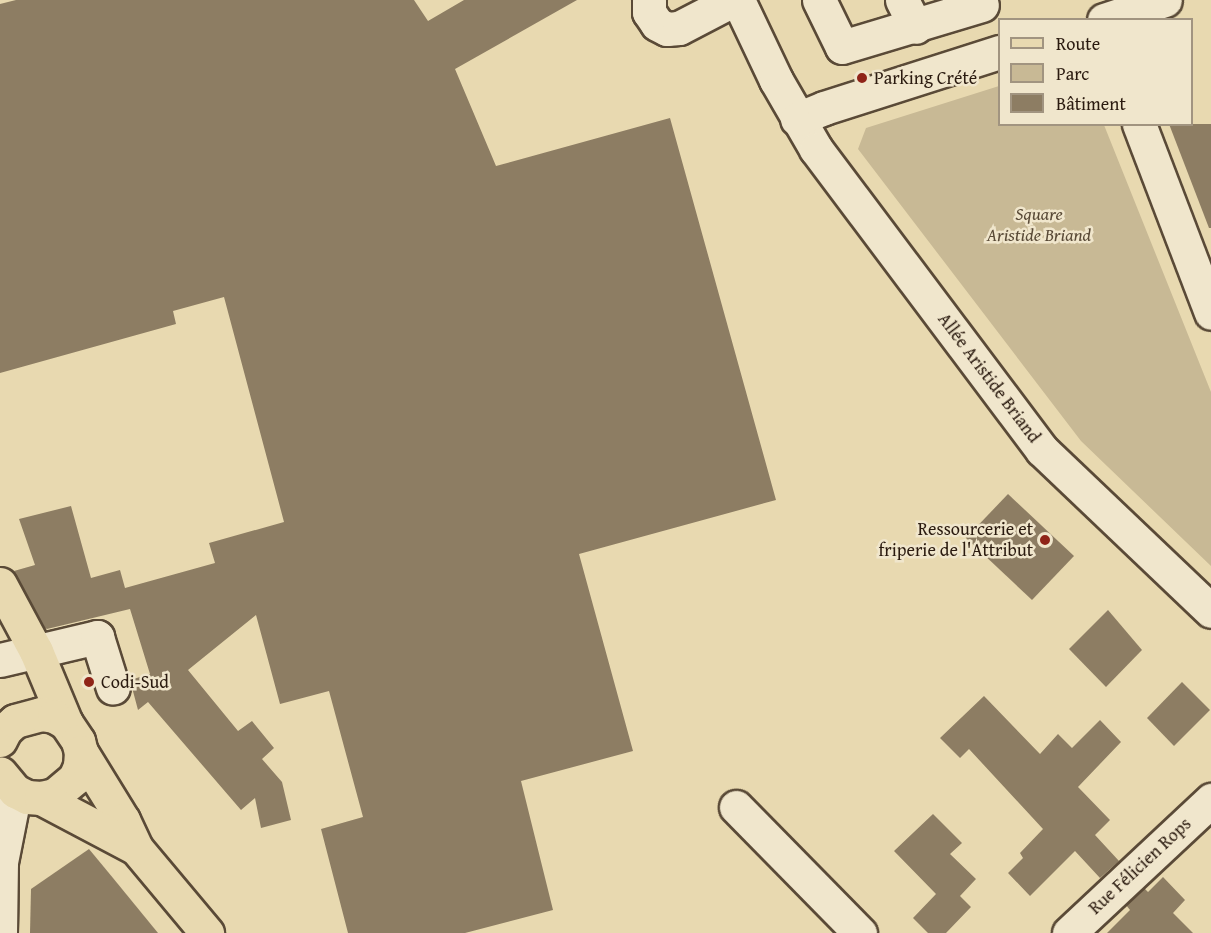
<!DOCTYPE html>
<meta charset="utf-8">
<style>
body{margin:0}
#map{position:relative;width:1211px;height:933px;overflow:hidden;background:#e8d9b0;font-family:"Gentium Book Plus",serif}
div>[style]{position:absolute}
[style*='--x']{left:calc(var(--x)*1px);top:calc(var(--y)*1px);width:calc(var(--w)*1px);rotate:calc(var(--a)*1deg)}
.green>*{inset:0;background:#c8b995}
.building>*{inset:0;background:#8d7d63}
.roads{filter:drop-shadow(2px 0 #5a4a37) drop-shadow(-2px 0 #5a4a37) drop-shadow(0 2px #5a4a37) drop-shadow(0 -2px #5a4a37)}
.minor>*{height:33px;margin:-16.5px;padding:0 16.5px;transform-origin:16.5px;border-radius:16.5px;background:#f0e6cc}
.major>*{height:33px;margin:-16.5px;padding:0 16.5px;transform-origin:16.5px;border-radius:16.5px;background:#e8d9b0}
.dots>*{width:16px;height:16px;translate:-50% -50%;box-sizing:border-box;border:3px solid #f0e6cc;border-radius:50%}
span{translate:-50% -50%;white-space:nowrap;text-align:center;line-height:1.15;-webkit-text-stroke:5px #f0e6cc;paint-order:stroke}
.poi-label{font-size:18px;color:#2a1a0f}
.left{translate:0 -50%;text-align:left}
.right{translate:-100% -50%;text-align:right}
.park-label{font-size:18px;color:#594a37;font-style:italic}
.street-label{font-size:18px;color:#2a1a0f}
.legend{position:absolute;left:998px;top:18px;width:195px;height:108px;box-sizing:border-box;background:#f0e6cc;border:2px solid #a19480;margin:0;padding:8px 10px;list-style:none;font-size:18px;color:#2a1a0f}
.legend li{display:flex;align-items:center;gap:12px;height:30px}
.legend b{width:30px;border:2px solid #a19480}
</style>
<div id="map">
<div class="green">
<div style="clip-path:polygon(999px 86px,1000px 124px,1104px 125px,1211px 392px,1211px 566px,1081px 441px,858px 149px,866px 128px)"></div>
</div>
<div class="building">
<div style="clip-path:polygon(16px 0,414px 0,428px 21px,464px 0,577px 0,455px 69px,496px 166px,670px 118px,776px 500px,579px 554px,633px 751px,521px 781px,553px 910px,465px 933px,348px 933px,321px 829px,363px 817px,329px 691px,280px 704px,256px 615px,188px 670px,238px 731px,252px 721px,274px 748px,262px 759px,282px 782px,291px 820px,261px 828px,255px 798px,241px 810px,148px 702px,138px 710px,130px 680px,150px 674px,130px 609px,47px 629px,45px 628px,14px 571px,35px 565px,19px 519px,71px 506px,91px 578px,120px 570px,125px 588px,215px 563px,209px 543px,284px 522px,224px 297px,173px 311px,176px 324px,0 373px,0 4px)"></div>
<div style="clip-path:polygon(1169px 124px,1211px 124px,1211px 228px,1209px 228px)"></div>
<div style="clip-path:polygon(1008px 494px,1074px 556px,1032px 600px,966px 538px)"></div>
<div style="clip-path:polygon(1108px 610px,1142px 650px,1106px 687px,1069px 649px)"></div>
<div style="clip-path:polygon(1182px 682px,1210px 710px,1174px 746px,1147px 718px)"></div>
<div style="clip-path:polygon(984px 696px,1040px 754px,1058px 734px,1072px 748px,1100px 720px,1121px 742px,1078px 787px,1110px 820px,1095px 835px,1119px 861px,1100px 878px,1075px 851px,1030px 896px,1008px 873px,1023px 858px,1020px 853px,1043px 829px,969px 749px,960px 758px,940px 738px)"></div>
<div style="clip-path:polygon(933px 814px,962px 843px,950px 854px,976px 879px,960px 896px,971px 907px,946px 933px,928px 933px,913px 918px,936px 894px,894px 851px)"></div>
<div style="clip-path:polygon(89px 849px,113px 878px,158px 933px,30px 933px,31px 889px)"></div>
<div style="clip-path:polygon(1163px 877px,1185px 900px,1173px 913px,1193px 933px,1107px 933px,1130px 910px,1126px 905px,1144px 888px,1148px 892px)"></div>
</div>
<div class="roads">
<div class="minor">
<div style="--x:649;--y:0;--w:12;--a:90"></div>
<div style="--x:649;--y:12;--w:14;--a:56"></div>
<div style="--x:657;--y:24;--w:11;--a:27"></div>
<div style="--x:667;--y:29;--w:12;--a:-5"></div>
<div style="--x:679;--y:28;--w:61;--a:-27.4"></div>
<div style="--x:738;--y:0;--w:89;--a:64.6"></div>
<div style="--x:776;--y:80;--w:80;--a:59.9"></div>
<div style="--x:816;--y:149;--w:376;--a:53.1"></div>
<div style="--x:1042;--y:450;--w:233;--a:43.6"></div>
<div style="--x:819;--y:0;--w:52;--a:63.9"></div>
<div style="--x:842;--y:47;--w:146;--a:-16.7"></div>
<div style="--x:902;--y:0;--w:30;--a:63"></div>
<div style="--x:1104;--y:20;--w:64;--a:-18.2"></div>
<div style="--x:797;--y:119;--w:29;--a:-22"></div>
<div style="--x:824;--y:108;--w:185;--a:-17.7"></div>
<div style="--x:1139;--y:124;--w:202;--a:69.1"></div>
<div style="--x:0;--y:660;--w:100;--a:-13.3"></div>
<div style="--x:97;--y:637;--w:53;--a:72.6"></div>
<div style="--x:736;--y:807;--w:177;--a:45.5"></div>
<div style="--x:0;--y:933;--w:71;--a:-89.2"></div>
<div style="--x:1;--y:862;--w:72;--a:-78.8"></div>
<div style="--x:1069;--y:933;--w:195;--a:-43.1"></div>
</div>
<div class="major">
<div style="--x:0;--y:584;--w:76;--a:61.8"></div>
<div style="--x:36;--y:651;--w:78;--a:67.4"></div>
<div style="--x:0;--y:740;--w:11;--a:-63"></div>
<div style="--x:5;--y:730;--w:13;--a:-42"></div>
<div style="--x:15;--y:721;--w:27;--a:-15"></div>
<div style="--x:41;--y:714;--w:13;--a:9"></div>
<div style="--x:54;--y:716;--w:14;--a:30"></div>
<div style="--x:66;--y:723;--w:22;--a:56"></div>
<div style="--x:78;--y:741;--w:11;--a:75"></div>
<div style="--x:81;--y:752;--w:14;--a:94"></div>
<div style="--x:80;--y:766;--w:13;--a:113"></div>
<div style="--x:75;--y:778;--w:26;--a:140"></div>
<div style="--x:55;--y:795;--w:14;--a:168"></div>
<div style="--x:41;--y:798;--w:14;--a:-176"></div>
<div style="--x:27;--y:797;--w:13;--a:-153"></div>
<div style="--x:15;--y:791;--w:23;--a:-130"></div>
<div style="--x:81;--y:752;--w:80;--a:58.3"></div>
<div style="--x:123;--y:820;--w:31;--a:65"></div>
<div style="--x:136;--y:848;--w:111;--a:50.1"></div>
<div style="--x:41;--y:798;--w:107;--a:27.8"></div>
</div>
</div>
<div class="dots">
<div style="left:862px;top:78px;background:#8f2418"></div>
<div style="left:1045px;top:540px;background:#8f2418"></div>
<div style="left:89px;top:682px;background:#8f2418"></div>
</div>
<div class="poi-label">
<span class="left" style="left:874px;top:78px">Parking Crété</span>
<span class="right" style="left:1033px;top:540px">Ressourcerie et<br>friperie de l'Attribut</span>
<span class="left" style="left:101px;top:682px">Codi-Sud</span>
</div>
<div class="park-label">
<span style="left:1039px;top:225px">Square<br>Aristide Briand</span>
</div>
<div class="street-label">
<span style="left:989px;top:378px;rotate:53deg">Allée Aristide Briand</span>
<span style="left:1140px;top:866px;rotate:-43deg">Rue Félicien Rops</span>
</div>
<ul class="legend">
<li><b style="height:8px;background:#e8d9b0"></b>Route</li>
<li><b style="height:16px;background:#c8b995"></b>Parc</li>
<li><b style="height:16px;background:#8d7d63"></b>Bâtiment</li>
</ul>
</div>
